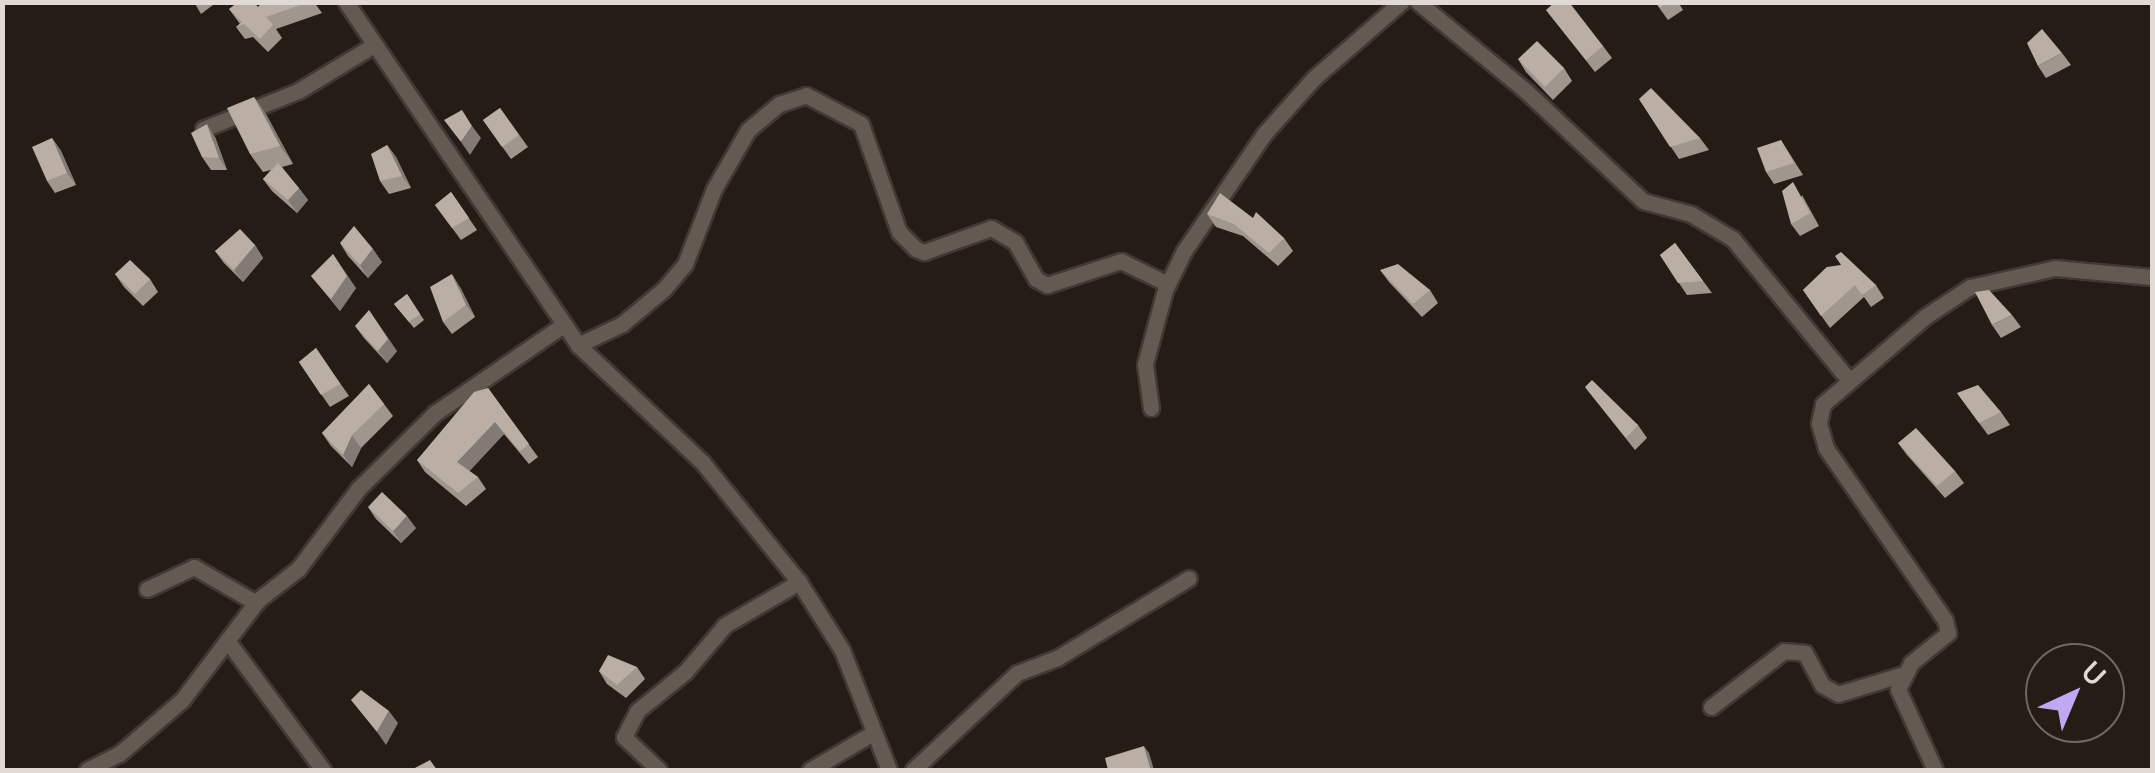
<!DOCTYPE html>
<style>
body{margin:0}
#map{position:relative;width:2155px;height:773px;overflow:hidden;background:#251d15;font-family:Manrope,sans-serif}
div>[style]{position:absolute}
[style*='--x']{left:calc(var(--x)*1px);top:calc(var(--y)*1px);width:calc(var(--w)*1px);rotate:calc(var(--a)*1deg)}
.roads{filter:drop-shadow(2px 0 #403935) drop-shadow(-2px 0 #403935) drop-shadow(0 2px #403935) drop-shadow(0 -2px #403935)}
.street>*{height:15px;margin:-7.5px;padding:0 7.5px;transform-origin:7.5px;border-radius:7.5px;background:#655a52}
.wall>*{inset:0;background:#a0968e}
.shaded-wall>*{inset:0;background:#827a74}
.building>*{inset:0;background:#baaea5}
span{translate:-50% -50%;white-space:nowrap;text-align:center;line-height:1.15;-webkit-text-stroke:10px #251d15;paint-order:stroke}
.frame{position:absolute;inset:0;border:5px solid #e0d9d4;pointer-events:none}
.north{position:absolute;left:2025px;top:643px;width:100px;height:100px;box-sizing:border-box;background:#251d15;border:2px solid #706861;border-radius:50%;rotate:44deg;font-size:28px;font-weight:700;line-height:40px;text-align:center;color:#e0d9d4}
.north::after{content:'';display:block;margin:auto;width:35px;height:45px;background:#c2a8f3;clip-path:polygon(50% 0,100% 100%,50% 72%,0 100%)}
</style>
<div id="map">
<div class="roads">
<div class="street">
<div style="--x:346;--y:2;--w:414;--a:55.9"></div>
<div style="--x:578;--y:345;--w:172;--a:43.3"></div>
<div style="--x:703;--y:463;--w:153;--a:51.1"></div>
<div style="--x:799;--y:582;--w:80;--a:57.7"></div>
<div style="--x:842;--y:650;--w:129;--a:68.6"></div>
<div style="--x:1418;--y:2;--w:141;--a:39.5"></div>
<div style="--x:1527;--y:92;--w:159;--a:43.2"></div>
<div style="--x:1643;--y:201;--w:50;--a:15.2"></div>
<div style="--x:1691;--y:214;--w:49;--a:30.8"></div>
<div style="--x:1733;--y:239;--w:183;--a:50.6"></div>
<div style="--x:203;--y:129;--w:102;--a:-21.8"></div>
<div style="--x:298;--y:91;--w:89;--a:-31.2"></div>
<div style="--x:578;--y:345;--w:49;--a:-25.5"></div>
<div style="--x:622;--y:324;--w:55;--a:-39.8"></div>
<div style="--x:664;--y:289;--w:33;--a:-50"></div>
<div style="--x:685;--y:264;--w:80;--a:-68.9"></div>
<div style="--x:714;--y:189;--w:68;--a:-60"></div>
<div style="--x:748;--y:130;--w:40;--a:-40"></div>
<div style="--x:779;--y:104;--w:28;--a:-18"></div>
<div style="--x:806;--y:95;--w:62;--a:27.8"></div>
<div style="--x:861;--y:124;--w:114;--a:70.6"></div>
<div style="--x:899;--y:232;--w:24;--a:45"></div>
<div style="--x:916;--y:249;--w:9;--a:21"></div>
<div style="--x:924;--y:252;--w:71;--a:-19.7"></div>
<div style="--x:991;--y:228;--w:28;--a:30"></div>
<div style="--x:1015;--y:242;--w:43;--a:60.4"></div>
<div style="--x:1036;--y:279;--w:13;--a:29"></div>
<div style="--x:1047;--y:285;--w:78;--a:-18"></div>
<div style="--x:1121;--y:261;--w:52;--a:26.1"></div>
<div style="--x:1151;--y:408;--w:44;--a:-97.8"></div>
<div style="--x:1145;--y:364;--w:77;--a:-74.9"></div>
<div style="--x:1165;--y:290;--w:43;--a:-64"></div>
<div style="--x:1184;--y:251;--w:142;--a:-55.6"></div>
<div style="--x:1264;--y:134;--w:75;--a:-48.2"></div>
<div style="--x:1314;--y:78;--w:116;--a:-41.1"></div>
<div style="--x:147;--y:589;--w:52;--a:-25.1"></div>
<div style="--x:194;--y:567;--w:72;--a:30.1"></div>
<div style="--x:229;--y:643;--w:158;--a:53.5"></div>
<div style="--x:1711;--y:707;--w:92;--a:-37.5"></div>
<div style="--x:1784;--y:651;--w:21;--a:5"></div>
<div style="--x:1805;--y:653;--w:36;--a:62"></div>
<div style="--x:1822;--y:685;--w:18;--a:29"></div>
<div style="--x:1838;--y:694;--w:69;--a:-16.9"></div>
<div style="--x:87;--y:770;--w:36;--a:-27"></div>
<div style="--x:119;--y:754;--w:83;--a:-40.6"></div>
<div style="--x:182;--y:700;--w:126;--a:-52.8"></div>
<div style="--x:258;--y:600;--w:51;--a:-37.8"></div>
<div style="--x:298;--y:569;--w:100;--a:-53.1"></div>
<div style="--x:358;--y:489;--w:108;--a:-44.6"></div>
<div style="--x:435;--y:413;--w:155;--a:-34.5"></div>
<div style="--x:659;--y:770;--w:48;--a:-136.7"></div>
<div style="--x:624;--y:737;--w:29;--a:-63"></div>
<div style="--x:637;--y:711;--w:62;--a:-39.1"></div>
<div style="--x:685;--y:672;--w:62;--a:-49.6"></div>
<div style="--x:725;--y:625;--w:86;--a:-30.2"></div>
<div style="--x:810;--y:770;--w:71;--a:-30.5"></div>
<div style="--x:913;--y:770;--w:142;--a:-43"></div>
<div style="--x:1017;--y:673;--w:43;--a:-20.6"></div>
<div style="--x:1057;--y:658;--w:154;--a:-31.2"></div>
<div style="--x:1935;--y:770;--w:89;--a:-114.6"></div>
<div style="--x:1898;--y:689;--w:29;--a:-63"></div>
<div style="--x:1911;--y:663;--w:48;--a:-39"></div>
<div style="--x:1948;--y:633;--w:13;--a:-103"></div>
<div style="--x:1945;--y:620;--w:209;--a:-124.7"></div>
<div style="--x:1826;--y:448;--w:26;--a:-106"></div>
<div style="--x:1819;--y:423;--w:19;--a:-78"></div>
<div style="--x:1823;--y:404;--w:135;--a:-40.5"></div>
<div style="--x:1926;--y:316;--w:53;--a:-33.4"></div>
<div style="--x:1970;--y:287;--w:87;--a:-12.6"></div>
<div style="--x:2055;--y:268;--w:97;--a:5.3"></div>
</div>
</div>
<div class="wall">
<div style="clip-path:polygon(194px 2px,217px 2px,201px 14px)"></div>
<div style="clip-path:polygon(263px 2px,314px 2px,322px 13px,276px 29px,282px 38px,268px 52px,253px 37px,245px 39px,236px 27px,240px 24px,229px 9px,258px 7px)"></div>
<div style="clip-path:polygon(1655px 2px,1678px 2px,1683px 10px,1668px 20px)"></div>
<div style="clip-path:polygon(1546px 10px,1603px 46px,1612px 58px,1595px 72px)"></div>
<div style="clip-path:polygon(2062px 53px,2071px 65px,2046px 78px,2038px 66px)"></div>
<div style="clip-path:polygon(1518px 59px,1564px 68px,1572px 81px,1553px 100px,1526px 72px)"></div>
<div style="clip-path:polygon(254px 97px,267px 116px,293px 164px,282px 167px,308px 200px,297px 213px,272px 191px,263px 179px,271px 170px,263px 172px,250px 154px)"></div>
<div style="clip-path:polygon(1639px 99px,1700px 138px,1709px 150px,1679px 159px)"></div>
<div style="clip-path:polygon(500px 108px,528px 147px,511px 159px,483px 120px)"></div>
<div style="clip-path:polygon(215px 137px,227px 170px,211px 170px,202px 157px)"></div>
<div style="clip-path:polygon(52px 138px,61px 151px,76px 185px,55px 193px,47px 181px)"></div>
<div style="clip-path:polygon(1781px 140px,1803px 175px,1774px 184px,1766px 172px)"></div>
<div style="clip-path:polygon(387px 145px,396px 157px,411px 188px,389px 194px,380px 181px)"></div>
<div style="clip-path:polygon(451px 192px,477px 230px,461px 240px,435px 205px)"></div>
<div style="clip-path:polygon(1802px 195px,1819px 226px,1800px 236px,1791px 224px)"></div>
<div style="clip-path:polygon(1207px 214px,1253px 218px,1284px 238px,1293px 251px,1278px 266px,1243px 236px,1216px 227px)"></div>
<div style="clip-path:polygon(340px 243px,382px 262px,368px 278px,348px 256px)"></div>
<div style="clip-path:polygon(1675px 243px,1712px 293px,1687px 295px,1660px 255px)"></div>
<div style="clip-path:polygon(255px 245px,263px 258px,243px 282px,224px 263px,215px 251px)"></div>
<div style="clip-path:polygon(1827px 267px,1876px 285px,1884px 298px,1871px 307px,1864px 297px,1830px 328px,1803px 290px)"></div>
<div style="clip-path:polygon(1380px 270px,1430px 290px,1438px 303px,1422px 317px,1389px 282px)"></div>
<div style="clip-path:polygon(115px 274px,150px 279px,158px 292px,143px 306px,124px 287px)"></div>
<div style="clip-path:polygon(311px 276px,356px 288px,340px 311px)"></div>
<div style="clip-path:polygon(460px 287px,475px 317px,452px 334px,443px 322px)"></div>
<div style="clip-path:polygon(407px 294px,424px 320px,414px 328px,394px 304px)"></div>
<div style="clip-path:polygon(2012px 315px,2021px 327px,2001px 338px,1992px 325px)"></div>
<div style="clip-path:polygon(355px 326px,397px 351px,387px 363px,364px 338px)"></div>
<div style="clip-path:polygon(316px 348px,349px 396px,330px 407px,299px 362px)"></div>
<div style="clip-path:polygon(369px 384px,393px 416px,361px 448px,352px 467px,331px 446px,322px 433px)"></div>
<div style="clip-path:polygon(1585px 387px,1638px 425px,1647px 438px,1635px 450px)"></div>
<div style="clip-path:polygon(488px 388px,538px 457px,529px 464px,504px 434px,469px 471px,478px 477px,486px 489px,466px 506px,425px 472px,417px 460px)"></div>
<div style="clip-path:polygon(1957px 393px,2001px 412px,2010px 425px,1988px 435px)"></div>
<div style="clip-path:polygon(1898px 443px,1955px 471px,1964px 483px,1945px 498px,1907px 455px)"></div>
<div style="clip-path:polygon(368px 507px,416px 528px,401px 543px,376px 519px)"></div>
<div style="clip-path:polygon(637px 667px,645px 679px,626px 698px,607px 684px,599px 671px)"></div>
</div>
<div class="shaded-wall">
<div style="clip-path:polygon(254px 97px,267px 116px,293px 164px,280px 146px)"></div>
<div style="clip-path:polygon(207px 124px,215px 137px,227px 170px,219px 158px)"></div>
<div style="clip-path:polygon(472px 126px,481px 138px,470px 155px,461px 142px)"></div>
<div style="clip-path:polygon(52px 138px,61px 151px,76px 185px,67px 173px)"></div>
<div style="clip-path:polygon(387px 145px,396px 157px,411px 188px,402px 176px)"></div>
<div style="clip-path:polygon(299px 188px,308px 200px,297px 213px,288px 200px)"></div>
<div style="clip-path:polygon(255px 245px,263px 258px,243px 282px,234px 270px)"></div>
<div style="clip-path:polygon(373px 249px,382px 262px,368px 278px,360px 265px)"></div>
<div style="clip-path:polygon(333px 254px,356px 288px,340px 311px,331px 299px)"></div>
<div style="clip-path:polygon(452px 274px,460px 287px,475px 317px,466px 305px)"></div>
<div style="clip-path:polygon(369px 310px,397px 351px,387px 363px,378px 351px)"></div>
<div style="clip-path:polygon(495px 422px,504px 434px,466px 475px,457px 462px)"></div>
<div style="clip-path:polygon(352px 435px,361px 448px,352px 467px,343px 455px)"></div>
<div style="clip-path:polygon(407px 516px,416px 528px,401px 543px,393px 531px)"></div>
<div style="clip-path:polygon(389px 711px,398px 723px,386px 745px,377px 732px)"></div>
<div style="clip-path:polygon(1144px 746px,1149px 753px,1154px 770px,1151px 770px)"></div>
</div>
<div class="building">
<div style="clip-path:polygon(238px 2px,254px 2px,258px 7px,263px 2px,309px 2px,266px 17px,273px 25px,260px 39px,244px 24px,236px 27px,242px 22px,229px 9px)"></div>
<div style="clip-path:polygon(1555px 2px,1569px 2px,1603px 46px,1586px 60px,1546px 10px)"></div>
<div style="clip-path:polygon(1656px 2px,1667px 2px,1660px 8px)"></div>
<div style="clip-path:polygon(2042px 29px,2062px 53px,2038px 66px,2027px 43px)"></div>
<div style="clip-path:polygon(1537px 41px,1564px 68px,1545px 87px,1518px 59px)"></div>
<div style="clip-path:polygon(1651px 88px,1700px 138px,1670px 147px,1639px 99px)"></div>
<div style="clip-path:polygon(254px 97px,280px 146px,250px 154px,227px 108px)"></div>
<div style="clip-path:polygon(500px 108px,519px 135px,502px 147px,483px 120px)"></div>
<div style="clip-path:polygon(462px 110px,472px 126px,461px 142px,444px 120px)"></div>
<div style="clip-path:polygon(207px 124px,219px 158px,202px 157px,191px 133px)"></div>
<div style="clip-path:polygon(52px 138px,67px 173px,47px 181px,32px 147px)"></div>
<div style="clip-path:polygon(1781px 140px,1794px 163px,1766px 172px,1757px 148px)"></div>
<div style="clip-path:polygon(387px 145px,402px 176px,380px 181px,371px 154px)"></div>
<div style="clip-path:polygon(278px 163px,299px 188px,288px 200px,263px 179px)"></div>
<div style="clip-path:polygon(1793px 182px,1810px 213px,1791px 224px,1782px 191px)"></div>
<div style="clip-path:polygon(451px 192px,469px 218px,452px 228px,435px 205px)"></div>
<div style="clip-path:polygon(1220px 193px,1253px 218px,1256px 212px,1284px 238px,1269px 253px,1234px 224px,1207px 214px)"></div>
<div style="clip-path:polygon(354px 226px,373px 249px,360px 265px,340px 243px)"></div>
<div style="clip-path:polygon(240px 229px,255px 245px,234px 270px,215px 251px)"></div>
<div style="clip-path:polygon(1675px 243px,1703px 281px,1678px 283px,1660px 255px)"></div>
<div style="clip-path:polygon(1841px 252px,1876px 285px,1862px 295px,1855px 285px,1821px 316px,1803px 290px,1827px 267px,1841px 265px,1835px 256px)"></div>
<div style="clip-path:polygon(333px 254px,347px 276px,331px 299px,311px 276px)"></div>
<div style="clip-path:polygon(130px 260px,150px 279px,135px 294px,115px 274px)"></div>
<div style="clip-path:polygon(1398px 264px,1430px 290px,1413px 304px,1380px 270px)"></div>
<div style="clip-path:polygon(452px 274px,466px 305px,443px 322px,430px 287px)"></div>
<div style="clip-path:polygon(1989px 290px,2012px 315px,1992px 325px,1975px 292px)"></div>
<div style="clip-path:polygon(407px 294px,420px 314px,409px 322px,394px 304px)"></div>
<div style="clip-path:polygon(369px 310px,388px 339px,378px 351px,355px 326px)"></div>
<div style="clip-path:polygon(316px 348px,340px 384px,321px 395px,299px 362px)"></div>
<div style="clip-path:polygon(1592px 380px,1638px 425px,1626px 438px,1585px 387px)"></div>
<div style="clip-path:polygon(369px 384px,384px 404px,352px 435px,343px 455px,322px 433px)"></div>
<div style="clip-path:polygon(1978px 385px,2001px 412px,1979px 423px,1957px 393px)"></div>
<div style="clip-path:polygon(488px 388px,529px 444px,520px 451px,495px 422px,457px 462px,478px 477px,458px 493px,417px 460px,474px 392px)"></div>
<div style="clip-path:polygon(1916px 428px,1955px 471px,1937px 486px,1898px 443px)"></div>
<div style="clip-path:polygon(382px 492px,407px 516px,393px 531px,368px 507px)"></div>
<div style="clip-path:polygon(608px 655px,637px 667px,617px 685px,599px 671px)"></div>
<div style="clip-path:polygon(361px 690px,389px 711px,377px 732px,351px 700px)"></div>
<div style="clip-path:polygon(1144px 746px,1151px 770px,1108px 770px,1105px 758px)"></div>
<div style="clip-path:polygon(430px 760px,437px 770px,411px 770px)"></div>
</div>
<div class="frame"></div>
<div class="north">U</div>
</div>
